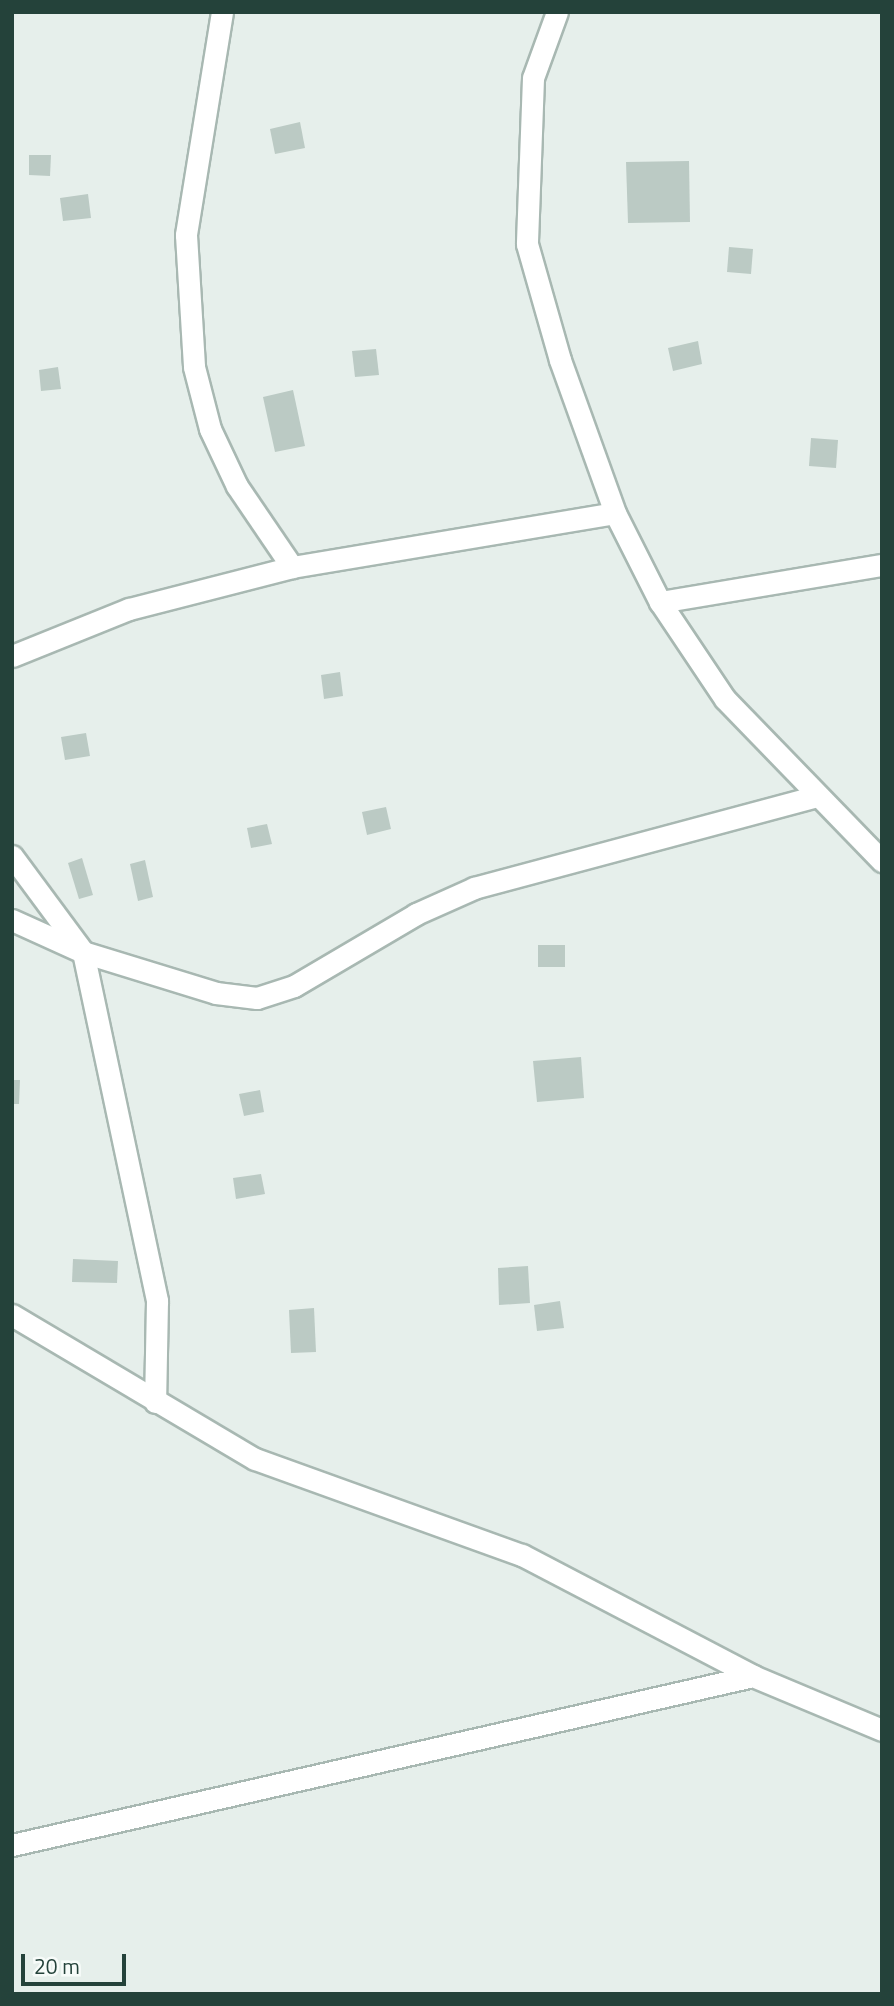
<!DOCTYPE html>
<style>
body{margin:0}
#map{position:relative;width:894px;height:2006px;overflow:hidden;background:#e6efeb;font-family:"Titillium Web",sans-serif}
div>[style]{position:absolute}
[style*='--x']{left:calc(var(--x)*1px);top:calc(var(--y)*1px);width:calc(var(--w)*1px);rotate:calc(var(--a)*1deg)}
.building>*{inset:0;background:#bbcac4}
.roads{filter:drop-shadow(2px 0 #a8b8b2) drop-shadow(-2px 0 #a8b8b2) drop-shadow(0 2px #a8b8b2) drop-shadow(0 -2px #a8b8b2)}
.minor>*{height:21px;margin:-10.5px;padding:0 10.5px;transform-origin:10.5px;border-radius:10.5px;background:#fff}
span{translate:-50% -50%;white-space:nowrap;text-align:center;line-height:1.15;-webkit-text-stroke:5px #f7fbf9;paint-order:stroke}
.frame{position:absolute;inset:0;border:14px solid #24423a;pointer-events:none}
.scale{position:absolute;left:21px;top:1954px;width:105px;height:32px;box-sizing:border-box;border:4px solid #24423a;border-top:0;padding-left:9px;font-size:21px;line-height:24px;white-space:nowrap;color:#24423a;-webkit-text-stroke:5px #f7fbf9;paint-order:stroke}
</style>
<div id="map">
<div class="building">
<div style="clip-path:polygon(300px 122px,305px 148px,275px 154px,270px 129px)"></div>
<div style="clip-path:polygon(29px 155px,51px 155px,50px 176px,29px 175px)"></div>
<div style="clip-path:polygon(689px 161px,690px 222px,628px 223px,626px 162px)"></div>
<div style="clip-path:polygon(88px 194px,91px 218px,63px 221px,60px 198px)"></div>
<div style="clip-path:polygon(729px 247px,753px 249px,751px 274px,727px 272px)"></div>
<div style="clip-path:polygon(698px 341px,702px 364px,673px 371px,668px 348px)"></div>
<div style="clip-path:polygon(376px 349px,379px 375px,355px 377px,352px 351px)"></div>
<div style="clip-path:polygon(58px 367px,61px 389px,41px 391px,39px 370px)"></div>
<div style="clip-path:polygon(293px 390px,305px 446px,275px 452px,263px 397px)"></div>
<div style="clip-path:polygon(811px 438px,838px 440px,836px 468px,809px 466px)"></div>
<div style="clip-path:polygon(340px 672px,343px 696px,324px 699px,321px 675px)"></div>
<div style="clip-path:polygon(86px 733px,90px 756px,65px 760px,61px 737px)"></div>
<div style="clip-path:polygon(386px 807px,391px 829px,367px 835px,362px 812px)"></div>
<div style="clip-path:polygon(267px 824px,272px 844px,251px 848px,247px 828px)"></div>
<div style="clip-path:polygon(82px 858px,93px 895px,79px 899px,68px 863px)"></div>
<div style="clip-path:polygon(145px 860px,153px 897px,138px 901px,130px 864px)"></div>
<div style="clip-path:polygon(538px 945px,565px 945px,565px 967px,538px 967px)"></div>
<div style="clip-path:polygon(581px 1057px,584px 1098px,537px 1102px,533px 1061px)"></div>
<div style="clip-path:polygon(12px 1080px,20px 1080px,19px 1104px,12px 1104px)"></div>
<div style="clip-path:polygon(260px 1090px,264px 1112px,244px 1116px,239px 1094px)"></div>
<div style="clip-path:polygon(261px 1174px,265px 1194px,236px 1199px,233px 1178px)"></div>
<div style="clip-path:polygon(73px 1259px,118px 1261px,117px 1283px,72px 1282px)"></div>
<div style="clip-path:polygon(528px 1266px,530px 1303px,499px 1305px,498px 1268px)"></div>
<div style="clip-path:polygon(560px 1301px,564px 1328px,537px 1331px,534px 1305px)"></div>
<div style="clip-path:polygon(314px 1308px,316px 1352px,291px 1353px,289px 1310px)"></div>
</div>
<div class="roads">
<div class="minor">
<div style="--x:222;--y:12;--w:226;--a:99.2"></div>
<div style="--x:186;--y:235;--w:132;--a:86.5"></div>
<div style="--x:194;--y:367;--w:64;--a:75.5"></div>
<div style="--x:210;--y:429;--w:63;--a:64.7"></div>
<div style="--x:237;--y:486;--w:98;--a:55.8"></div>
<div style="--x:557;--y:12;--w:70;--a:110"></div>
<div style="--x:533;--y:78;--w:166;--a:92.1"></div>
<div style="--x:527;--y:244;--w:121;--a:74.1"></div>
<div style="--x:560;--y:360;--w:163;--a:70.2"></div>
<div style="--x:615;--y:513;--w:100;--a:63.2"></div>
<div style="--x:660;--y:602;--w:117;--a:56.2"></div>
<div style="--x:725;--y:699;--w:226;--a:45.9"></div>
<div style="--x:660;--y:602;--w:225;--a:-9.5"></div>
<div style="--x:12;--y:656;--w:126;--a:-21.9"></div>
<div style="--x:129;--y:609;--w:168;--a:-14.4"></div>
<div style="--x:292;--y:567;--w:327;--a:-9.5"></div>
<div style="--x:12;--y:856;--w:119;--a:53.5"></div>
<div style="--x:83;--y:952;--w:357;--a:78"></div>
<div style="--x:157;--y:1301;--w:101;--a:91.1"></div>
<div style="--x:12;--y:920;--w:78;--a:24.3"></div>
<div style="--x:83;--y:952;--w:139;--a:17.1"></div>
<div style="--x:216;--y:993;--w:41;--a:7"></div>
<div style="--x:257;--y:998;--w:39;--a:-18"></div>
<div style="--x:294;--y:986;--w:142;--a:-30.5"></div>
<div style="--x:416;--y:914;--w:64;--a:-24.1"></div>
<div style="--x:474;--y:888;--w:351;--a:-15"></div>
<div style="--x:12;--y:1315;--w:282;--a:30.7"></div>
<div style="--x:255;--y:1459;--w:284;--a:19.8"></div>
<div style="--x:522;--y:1555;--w:261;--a:27.6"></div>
<div style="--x:753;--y:1676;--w:140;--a:22.7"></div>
<div style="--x:12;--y:1845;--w:760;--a:-12.85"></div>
</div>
</div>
<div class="frame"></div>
<div class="scale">20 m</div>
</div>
